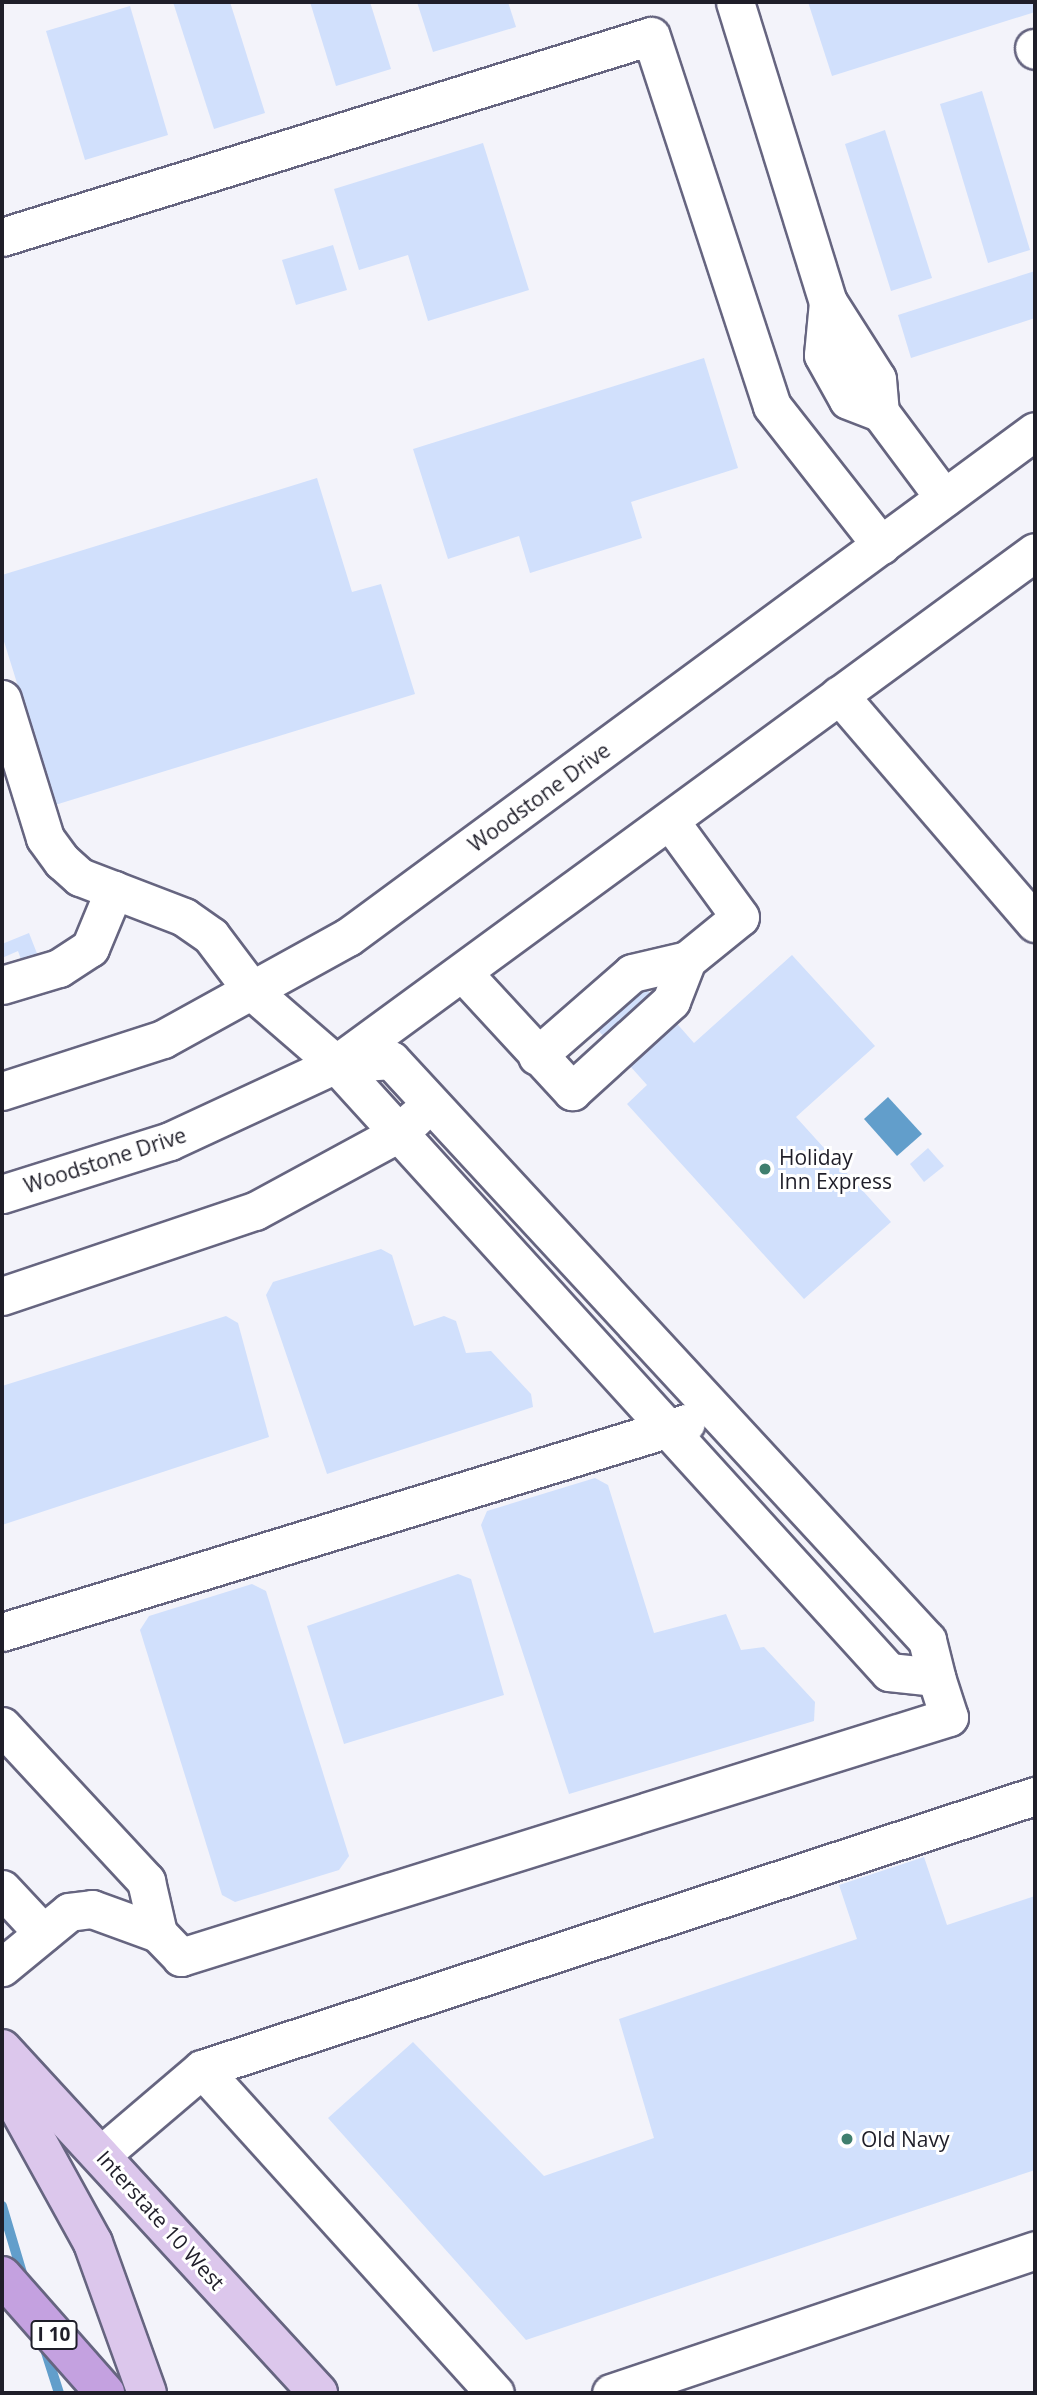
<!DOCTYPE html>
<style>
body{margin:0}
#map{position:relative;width:1037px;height:2395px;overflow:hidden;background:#f3f3fa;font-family:"Open Sans",sans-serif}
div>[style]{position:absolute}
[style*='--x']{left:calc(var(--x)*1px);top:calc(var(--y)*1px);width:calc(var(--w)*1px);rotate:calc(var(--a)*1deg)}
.water>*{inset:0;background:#629ecb}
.stream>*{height:10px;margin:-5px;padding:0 5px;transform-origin:5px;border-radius:5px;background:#629ecb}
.building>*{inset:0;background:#d1e0fc}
.roads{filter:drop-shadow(2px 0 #666580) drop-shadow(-2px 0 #666580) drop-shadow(0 2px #666580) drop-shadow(0 -2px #666580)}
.minor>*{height:37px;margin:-18.5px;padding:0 18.5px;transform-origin:18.5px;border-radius:18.5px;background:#fff}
.major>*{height:38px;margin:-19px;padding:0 19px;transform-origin:19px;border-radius:19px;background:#dcc7ec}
.highway>*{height:38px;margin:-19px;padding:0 19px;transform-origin:19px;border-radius:19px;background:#c4a1e0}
.dots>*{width:19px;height:19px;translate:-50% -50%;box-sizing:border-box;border:4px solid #fff;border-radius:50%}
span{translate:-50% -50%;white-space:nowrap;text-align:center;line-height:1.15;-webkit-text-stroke:6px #fff;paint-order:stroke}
.shield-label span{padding:2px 5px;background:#fff;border:2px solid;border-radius:5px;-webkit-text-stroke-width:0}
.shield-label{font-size:19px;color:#1f1e29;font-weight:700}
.street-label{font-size:21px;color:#1f1e29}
.poi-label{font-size:21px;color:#1f1e29}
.left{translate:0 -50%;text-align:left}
.frame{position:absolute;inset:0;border:4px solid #1f1e29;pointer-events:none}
</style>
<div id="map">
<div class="water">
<div style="clip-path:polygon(888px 1097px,922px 1134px,897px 1156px,864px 1119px)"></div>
</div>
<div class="stream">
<div style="--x:2;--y:2206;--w:77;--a:73.4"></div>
<div style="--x:44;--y:2346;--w:49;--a:72.3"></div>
</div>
<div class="building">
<div style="clip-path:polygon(173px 2px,230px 2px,265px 113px,214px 129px)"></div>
<div style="clip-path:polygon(310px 2px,370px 2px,391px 69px,336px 86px)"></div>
<div style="clip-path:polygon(417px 2px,508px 2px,516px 27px,433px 52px)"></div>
<div style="clip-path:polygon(808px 2px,1035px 2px,1035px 12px,832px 76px)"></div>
<div style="clip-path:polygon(130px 6px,168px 135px,85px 160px,46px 31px)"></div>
<div style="clip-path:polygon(982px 91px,1030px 250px,988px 263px,940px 104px)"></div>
<div style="clip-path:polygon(885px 130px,932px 278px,891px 291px,845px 144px)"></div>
<div style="clip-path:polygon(483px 143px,529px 290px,428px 321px,408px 255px,359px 270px,334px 189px)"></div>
<div style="clip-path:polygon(333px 245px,347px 290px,296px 305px,282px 260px)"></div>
<div style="clip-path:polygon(1035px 271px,1035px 318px,911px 358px,898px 315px)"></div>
<div style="clip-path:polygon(704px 358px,738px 468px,631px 502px,642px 538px,530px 573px,519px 536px,448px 559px,413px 449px)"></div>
<div style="clip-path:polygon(317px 478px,352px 592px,381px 584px,415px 694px,55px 805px,2px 635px,2px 575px)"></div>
<div style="clip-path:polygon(29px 933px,38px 956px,22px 962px,18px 951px,2px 958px,2px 944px)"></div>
<div style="clip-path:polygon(792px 955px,875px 1046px,796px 1117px,891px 1222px,804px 1299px,627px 1104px,647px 1085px,596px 1028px,644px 986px,694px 1043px)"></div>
<div style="clip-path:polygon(928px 1148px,944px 1166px,924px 1182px,910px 1164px)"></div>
<div style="clip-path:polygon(381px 1249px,392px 1255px,414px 1326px,444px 1316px,456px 1321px,466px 1353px,491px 1351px,531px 1394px,533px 1407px,327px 1474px,266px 1295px,273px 1282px)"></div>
<div style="clip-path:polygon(226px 1316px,238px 1323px,269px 1437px,2px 1525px,2px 1386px)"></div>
<div style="clip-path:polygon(595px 1478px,608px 1485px,654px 1633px,726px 1614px,741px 1650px,764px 1647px,815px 1702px,814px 1721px,569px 1794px,481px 1525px,487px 1511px)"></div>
<div style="clip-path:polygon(458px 1574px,471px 1579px,504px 1695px,344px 1744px,307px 1626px)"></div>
<div style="clip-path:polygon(252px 1584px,266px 1591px,349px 1856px,339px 1870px,235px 1902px,222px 1895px,140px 1630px,149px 1616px)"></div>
<div style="clip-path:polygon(924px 1857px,947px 1925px,1035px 1896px,1035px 2170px,526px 2340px,328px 2118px,413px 2042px,544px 2176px,654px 2138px,619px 2019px,857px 1939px,839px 1885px)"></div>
</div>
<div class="roads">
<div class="minor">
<div style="--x:735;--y:2;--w:314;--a:72.8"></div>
<div style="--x:828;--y:302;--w:91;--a:57.5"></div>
<div style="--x:877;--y:379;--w:33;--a:85"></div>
<div style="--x:1034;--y:48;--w:2;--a:63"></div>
<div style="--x:2;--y:237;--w:679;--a:-17.21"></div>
<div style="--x:651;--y:36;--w:389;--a:71.9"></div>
<div style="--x:772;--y:406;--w:177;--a:51.9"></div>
<div style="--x:828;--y:302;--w:53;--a:95.4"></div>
<div style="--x:823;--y:355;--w:51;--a:60.9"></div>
<div style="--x:848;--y:400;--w:34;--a:21"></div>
<div style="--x:880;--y:412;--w:107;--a:53.3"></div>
<div style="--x:839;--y:695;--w:301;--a:49.3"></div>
<div style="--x:2;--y:699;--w:145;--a:72.8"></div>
<div style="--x:45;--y:838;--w:29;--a:54"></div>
<div style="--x:62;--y:861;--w:24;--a:42"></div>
<div style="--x:80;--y:877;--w:111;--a:21"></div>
<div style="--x:184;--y:917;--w:33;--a:35"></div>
<div style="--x:211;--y:936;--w:71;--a:53"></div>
<div style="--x:254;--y:993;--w:108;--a:40.9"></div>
<div style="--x:336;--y:1064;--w:822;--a:47.71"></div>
<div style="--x:889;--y:1672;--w:47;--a:6.1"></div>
<div style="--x:936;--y:1677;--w:42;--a:72"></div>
<div style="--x:949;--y:1717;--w:805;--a:162.65"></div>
<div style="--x:181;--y:1957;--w:33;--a:-134"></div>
<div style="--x:158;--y:1933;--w:70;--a:-160"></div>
<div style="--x:92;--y:1909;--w:23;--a:173"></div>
<div style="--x:69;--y:1912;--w:87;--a:140.6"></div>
<div style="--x:463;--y:973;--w:161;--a:47.3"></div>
<div style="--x:572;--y:1091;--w:134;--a:-42.3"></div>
<div style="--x:671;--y:1001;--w:44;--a:-68.7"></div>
<div style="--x:2;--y:985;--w:59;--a:-16.6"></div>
<div style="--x:59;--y:968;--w:37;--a:-33"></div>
<div style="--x:90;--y:948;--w:63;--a:-67.5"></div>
<div style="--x:537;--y:1056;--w:126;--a:-41.1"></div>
<div style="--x:632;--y:973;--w:57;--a:-13.3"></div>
<div style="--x:687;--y:960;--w:68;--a:-39.1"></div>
<div style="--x:740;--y:917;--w:119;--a:-126.1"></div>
<div style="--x:337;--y:1064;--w:54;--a:-4.2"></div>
<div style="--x:391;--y:1060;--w:790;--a:47.26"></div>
<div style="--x:927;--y:1640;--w:38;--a:76"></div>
<div style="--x:2;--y:1091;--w:169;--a:-17.9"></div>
<div style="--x:163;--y:1039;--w:211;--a:-28.9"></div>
<div style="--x:348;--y:937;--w:853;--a:-36.37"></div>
<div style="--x:2;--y:1194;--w:176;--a:-17.5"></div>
<div style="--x:170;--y:1141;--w:183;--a:-24.9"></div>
<div style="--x:336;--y:1064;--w:866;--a:-36.22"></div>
<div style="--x:2;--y:1296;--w:267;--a:-18.6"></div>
<div style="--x:255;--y:1211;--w:162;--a:-28.5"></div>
<div style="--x:397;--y:1134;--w:24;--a:-42"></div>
<div style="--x:2;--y:1632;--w:715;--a:-16.99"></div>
<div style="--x:2;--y:1726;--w:212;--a:47.1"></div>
<div style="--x:146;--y:1881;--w:53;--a:77"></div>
<div style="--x:2;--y:1889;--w:60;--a:47"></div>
<div style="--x:202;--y:2069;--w:437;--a:47.9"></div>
<div style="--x:102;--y:2154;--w:131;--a:-40.4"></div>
<div style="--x:202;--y:2069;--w:877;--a:-18.15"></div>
<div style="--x:611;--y:2393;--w:447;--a:-18.6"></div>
</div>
<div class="major">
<div style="--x:2;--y:2049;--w:467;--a:47.4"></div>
<div style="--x:2;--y:2078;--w:188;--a:61.1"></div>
<div style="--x:93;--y:2243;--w:159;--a:70.2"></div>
</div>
<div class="highway">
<div style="--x:2;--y:2276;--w:156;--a:48.6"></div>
</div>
</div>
<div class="dots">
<div style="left:765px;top:1169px;background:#407f6e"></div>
<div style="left:847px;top:2139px;background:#407f6e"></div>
</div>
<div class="shield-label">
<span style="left:54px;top:2335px">I 10</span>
</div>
<div class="street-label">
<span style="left:539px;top:797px;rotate:-36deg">Woodstone Drive</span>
<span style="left:105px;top:1160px;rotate:-18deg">Woodstone Drive</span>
<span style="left:161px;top:2220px;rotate:48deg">Interstate 10 West</span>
</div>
<div class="poi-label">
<span class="left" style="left:779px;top:1169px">Holiday<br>Inn Express</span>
<span class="left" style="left:861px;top:2139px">Old Navy</span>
</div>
<div class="frame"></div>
</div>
